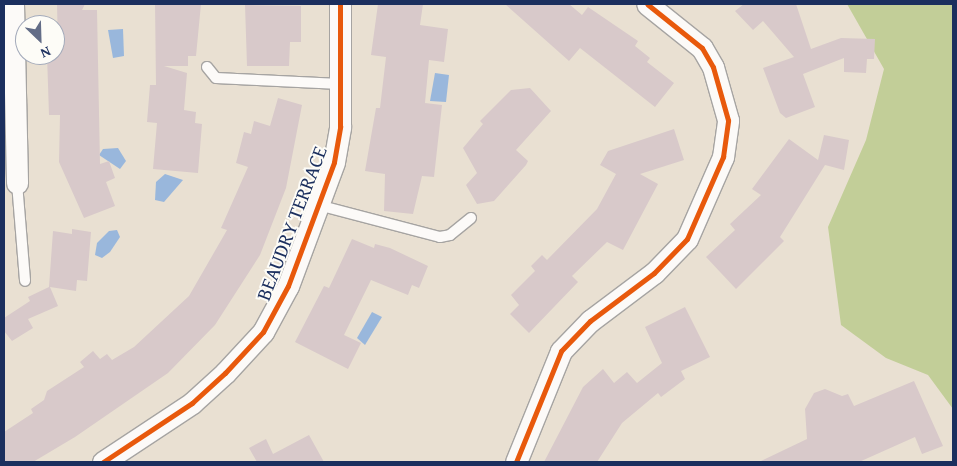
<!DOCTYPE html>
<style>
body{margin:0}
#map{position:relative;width:957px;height:466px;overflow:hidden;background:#e9e0d2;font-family:"Gentium Book Plus",serif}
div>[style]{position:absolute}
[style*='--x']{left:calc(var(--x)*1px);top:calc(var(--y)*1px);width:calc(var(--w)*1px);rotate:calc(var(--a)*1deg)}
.green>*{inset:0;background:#c2ce98}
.water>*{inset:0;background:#99b7dc}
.building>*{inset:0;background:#d8c9ca}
.roads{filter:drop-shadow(1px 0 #a6a4a2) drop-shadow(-1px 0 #a6a4a2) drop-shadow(0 1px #a6a4a2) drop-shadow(0 -1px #a6a4a2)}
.service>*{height:10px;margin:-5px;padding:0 5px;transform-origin:5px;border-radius:5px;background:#fcfaf8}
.minor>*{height:21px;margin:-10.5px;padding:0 10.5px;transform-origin:10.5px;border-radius:10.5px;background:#fcfaf8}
.cycleway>*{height:5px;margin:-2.5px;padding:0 2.5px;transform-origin:2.5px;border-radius:2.5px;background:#e8590c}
span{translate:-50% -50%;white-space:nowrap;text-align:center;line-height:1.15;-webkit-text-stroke:4px #fdfcf7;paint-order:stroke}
.street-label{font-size:20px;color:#1b2f5e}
.frame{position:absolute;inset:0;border:5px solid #1b2f5e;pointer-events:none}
.north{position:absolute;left:15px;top:15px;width:50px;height:50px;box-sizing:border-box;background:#fdfcf7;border:1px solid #a3aaba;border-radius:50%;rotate:156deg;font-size:14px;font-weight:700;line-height:20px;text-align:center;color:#1b2f5e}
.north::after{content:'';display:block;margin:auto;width:18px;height:22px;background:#636d87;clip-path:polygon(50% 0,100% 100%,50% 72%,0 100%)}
</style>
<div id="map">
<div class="green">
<div style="clip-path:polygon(847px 4px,953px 4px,953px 409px,928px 375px,886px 358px,841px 325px,828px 227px,866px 140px,884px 69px)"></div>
</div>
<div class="water">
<div style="clip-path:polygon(123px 29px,124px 56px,113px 58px,108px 30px)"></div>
<div style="clip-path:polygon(435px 73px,449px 75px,446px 102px,430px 101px)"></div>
<div style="clip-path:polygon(118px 148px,126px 161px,120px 169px,99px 155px,103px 149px)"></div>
<div style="clip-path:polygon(165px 174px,183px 180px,164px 202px,155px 200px,156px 182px)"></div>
<div style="clip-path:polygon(117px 230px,120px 237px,110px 252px,102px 258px,95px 255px,97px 243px,109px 231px)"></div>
<div style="clip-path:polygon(372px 312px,382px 317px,365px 345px,357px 338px)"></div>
</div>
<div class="building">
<div style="clip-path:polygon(57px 4px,85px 4px,82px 10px,97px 10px,100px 164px,109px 161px,115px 178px,106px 182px,115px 206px,84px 218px,59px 162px,60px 115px,49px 115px,47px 55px,55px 55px,58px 47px)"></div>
<div style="clip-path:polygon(155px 4px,201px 4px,196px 56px,188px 56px,188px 66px,164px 66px,187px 73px,184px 110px,196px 112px,195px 123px,202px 124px,198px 173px,153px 169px,157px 123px,147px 122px,150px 85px,156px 85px)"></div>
<div style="clip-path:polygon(378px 4px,423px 4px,420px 25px,448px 29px,444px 62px,429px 60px,425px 103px,442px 105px,434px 177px,422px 176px,413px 214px,384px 211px,385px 174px,365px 171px,376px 108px,380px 108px,386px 57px,371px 55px)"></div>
<div style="clip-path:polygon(505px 4px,569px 4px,582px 15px,588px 7px,638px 41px,635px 46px,650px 58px,647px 62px,674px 83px,655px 107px,580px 48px,569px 61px)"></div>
<div style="clip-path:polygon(744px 4px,796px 4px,811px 49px,841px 38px,875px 39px,874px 59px,867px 59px,866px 73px,844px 72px,844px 58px,803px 74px,815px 107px,786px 118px,780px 113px,763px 68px,794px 57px,763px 21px,753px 30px,735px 11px)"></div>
<div style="clip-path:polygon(245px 5px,301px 6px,301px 42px,290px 42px,289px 66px,247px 66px)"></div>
<div style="clip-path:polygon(530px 88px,551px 111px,516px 150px,528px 161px,526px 165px,494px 201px,477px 204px,466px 185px,477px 173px,463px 148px,483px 124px,480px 121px,511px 90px)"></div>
<div style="clip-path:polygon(278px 98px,302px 105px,286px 188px,260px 255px,215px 325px,168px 373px,75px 437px,33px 462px,4px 462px,4px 432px,33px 413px,31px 409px,44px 400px,47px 391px,84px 367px,80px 362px,93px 351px,100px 359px,107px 354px,112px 360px,134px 347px,189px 296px,227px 230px,221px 228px,248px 167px,236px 163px,244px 132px,251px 134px,254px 121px,270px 126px)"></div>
<div style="clip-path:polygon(674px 129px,684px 160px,640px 174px,658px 184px,623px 250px,607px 242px,572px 276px,578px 282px,529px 333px,510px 314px,519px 305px,511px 295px,535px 271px,531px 266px,542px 255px,547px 260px,597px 209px,616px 174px,600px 165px,608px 151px)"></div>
<div style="clip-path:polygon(824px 135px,849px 140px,844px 170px,825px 165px,780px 237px,784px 241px,736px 289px,706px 257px,735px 230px,730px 224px,761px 195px,752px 189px,789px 139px,818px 160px)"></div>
<div style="clip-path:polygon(72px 229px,91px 232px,87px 281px,77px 280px,76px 291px,50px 287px,58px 306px,28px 319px,33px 328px,12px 341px,4px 331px,4px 318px,30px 301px,28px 297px,49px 287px,53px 231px,72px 234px)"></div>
<div style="clip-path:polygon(352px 239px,374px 248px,375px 244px,390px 248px,428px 266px,419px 288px,412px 285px,408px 295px,371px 280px,344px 335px,361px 343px,348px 369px,295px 342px,324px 286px,329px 288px)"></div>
<div style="clip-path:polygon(685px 307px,710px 357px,681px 371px,685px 379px,661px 397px,658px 393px,622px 423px,597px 462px,544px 462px,583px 387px,603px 369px,614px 383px,627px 372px,637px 383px,662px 363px,645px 327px)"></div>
<div style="clip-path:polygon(914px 381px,943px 446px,922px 454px,915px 437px,859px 462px,759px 462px,807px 439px,805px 409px,814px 393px,825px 389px,842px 396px,848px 394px,854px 406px)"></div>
<div style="clip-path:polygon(309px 435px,324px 462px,257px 462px,249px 448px,266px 439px,273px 454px)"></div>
</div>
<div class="roads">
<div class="service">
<div style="--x:207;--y:67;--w:14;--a:51"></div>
<div style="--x:216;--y:78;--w:124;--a:2.8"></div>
<div style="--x:17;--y:183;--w:98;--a:85.3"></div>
<div style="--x:318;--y:205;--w:126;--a:14.7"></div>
<div style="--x:440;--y:237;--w:10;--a:-11"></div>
<div style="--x:450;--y:235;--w:27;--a:-39"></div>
</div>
<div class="minor">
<div style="--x:13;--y:4;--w:179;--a:88.7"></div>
<div style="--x:103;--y:462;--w:107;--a:-33.5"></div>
<div style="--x:192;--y:403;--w:45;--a:-42.3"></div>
<div style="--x:225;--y:373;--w:56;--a:-47.2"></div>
<div style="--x:263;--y:332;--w:52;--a:-61.5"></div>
<div style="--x:288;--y:286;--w:132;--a:-69.6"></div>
<div style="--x:334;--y:162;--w:36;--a:-80"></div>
<div style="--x:340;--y:127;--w:123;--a:-90"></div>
<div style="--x:516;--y:462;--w:120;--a:-67.9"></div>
<div style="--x:561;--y:351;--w:42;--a:-46"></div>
<div style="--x:590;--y:321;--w:80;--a:-36.9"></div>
<div style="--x:654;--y:273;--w:47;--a:-45.9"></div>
<div style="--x:687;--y:239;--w:90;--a:-66.3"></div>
<div style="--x:723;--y:157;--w:37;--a:-82"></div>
<div style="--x:728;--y:120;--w:55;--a:-105.8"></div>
<div style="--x:713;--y:67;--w:22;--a:-120"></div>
<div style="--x:702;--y:48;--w:70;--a:-141.3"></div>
</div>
</div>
<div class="cycleway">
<div style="--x:103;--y:462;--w:107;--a:-33.5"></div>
<div style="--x:192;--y:403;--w:45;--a:-42.3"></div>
<div style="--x:225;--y:373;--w:56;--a:-47.2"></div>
<div style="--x:263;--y:332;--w:52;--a:-61.5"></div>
<div style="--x:288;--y:286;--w:132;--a:-69.6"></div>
<div style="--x:334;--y:162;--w:36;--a:-80"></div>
<div style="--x:340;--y:127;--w:123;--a:-90"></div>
<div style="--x:516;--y:462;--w:120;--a:-67.9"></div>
<div style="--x:561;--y:351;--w:42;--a:-46"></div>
<div style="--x:590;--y:321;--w:80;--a:-36.9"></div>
<div style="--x:654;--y:273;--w:47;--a:-45.9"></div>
<div style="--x:687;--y:239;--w:90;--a:-66.3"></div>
<div style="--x:723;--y:157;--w:37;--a:-82"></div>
<div style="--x:728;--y:120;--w:55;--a:-105.8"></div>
<div style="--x:713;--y:67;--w:22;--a:-120"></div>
<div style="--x:702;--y:48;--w:70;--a:-141.3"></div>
</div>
<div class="street-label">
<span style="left:291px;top:223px;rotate:-69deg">BEAUDRY TERRACE</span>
</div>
<div class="frame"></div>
<div class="north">N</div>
</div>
